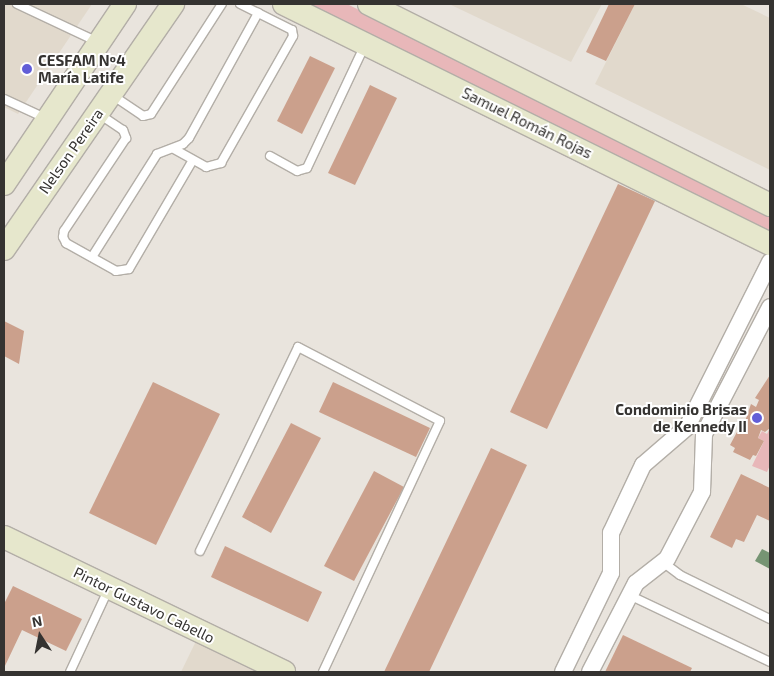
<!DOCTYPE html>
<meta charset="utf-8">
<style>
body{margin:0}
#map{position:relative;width:774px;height:676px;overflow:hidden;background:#e9e4dd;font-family:"Exo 2",sans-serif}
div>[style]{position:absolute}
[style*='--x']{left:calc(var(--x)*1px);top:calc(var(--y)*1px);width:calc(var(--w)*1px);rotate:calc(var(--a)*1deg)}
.built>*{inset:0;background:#e1d9cc}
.green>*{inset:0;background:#e8b7b9}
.water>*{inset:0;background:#769473}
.building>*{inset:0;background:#cba08c}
.roads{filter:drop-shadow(1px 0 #b3aea7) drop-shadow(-1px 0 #b3aea7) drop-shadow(0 1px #b3aea7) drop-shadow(0 -1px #b3aea7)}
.lane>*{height:8px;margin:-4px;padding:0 4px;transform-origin:4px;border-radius:4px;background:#fff}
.street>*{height:16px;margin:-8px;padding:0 8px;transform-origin:8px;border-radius:8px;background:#fff}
.secondary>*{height:22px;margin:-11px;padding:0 11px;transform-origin:11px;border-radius:11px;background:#e6e7cc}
.dots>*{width:14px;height:14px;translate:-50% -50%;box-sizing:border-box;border:2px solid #fff;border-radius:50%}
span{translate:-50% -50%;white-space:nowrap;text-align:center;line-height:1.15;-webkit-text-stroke:4px #fff;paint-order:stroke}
.poi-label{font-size:15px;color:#353331;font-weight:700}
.left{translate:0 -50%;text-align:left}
.right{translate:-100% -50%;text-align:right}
.street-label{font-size:15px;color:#353331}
.frame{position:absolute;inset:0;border:5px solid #353331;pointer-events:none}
.north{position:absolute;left:15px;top:611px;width:50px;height:50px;-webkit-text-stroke:4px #fff;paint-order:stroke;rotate:349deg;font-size:14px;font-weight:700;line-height:20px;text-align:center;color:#353331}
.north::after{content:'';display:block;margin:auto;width:18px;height:22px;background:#353331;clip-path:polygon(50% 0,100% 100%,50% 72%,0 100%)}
</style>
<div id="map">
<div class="built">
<div style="clip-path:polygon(4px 4px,92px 4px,18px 114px,4px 107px)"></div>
<div style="clip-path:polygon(449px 4px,602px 4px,571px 62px)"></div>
<div style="clip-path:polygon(635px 4px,741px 4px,770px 18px,770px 170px,595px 84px)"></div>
<div style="clip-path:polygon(196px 641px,261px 672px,181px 672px)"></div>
</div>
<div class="green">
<div style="clip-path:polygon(308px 4px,347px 4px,770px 214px,770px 233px)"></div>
<div style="clip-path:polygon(770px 428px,770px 465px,767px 472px,752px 466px,764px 441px,758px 438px,762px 431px,767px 434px)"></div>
</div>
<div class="water">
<div style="clip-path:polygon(762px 549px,770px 553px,770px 569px,755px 561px)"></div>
</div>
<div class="building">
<div style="clip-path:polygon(609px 4px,635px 4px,606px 61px,586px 52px)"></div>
<div style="clip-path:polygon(310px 56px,335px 68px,302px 134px,277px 121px)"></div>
<div style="clip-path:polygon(370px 85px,397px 98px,355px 185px,328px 173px)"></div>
<div style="clip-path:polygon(618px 184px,655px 201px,547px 429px,510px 412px)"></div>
<div style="clip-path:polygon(4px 321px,24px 331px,19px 364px,4px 356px)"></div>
<div style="clip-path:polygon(770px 375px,770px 428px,765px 432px,761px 430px,758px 438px,764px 441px,756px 456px,753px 455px,750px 460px,733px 452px,735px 448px,730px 445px,737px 432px,740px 433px,743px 427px,751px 404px,756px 407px,759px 400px,755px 398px)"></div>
<div style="clip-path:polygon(153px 382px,220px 414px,156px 545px,89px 513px)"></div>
<div style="clip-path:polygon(333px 382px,430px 428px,416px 457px,319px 412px)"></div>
<div style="clip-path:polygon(291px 423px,321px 438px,271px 533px,242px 517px)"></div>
<div style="clip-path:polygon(491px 448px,527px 465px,429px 672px,384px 672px)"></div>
<div style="clip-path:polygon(374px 471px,404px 487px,354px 581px,324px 566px)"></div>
<div style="clip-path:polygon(741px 474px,770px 488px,770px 521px,757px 515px,744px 542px,736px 539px,732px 548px,710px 537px)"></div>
<div style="clip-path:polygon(225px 546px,322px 592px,308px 622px,211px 577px)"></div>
<div style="clip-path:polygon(13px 586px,82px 619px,66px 651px,22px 630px,4px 668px,4px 604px)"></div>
<div style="clip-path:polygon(623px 635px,692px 668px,690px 672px,605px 672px)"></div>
</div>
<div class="roads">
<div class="lane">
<div style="--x:17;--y:4;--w:89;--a:25.1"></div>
<div style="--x:112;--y:95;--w:37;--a:34"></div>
<div style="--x:143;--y:116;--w:8;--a:-14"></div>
<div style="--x:151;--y:114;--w:131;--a:-57.2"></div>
<div style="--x:4;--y:99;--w:45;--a:24.9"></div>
<div style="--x:99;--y:114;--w:29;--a:34"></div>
<div style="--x:123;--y:130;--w:9;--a:69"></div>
<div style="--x:126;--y:138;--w:112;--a:123.7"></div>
<div style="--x:64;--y:231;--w:6;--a:99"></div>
<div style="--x:63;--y:237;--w:7;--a:63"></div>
<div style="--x:66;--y:243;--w:57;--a:29.2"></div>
<div style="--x:116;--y:271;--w:13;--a:-9"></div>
<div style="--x:129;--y:269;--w:126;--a:-59.6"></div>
<div style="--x:174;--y:149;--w:37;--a:29"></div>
<div style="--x:206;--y:167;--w:16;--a:-15"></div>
<div style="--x:221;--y:163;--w:146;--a:-60.4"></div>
<div style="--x:293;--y:36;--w:6;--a:-99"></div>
<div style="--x:292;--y:30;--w:58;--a:-153.4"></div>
<div style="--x:270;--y:156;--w:31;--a:29"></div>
<div style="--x:297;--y:171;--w:10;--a:-17"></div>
<div style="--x:307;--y:168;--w:136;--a:-64.8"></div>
<div style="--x:92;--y:257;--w:122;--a:-57.7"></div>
<div style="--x:157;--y:154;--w:28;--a:-21"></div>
<div style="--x:183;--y:144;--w:8;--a:-45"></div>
<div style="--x:189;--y:138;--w:143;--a:-61.1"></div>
<div style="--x:200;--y:551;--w:226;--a:-64.3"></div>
<div style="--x:298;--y:347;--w:160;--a:27.5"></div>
<div style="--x:440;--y:421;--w:277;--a:115"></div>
<div style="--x:664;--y:563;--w:20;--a:37"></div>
<div style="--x:680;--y:575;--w:100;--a:26.1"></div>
<div style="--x:629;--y:595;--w:156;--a:25.4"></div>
<div style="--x:70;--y:672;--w:90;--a:-65.1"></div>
</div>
<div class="street">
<div style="--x:563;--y:672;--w:110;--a:-64.1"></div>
<div style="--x:611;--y:573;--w:40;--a:-90"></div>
<div style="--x:611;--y:533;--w:75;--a:-64.8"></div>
<div style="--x:643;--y:465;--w:58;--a:-40.8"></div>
<div style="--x:687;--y:427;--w:185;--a:-63.3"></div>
<div style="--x:590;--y:672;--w:100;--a:-62.7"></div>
<div style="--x:636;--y:583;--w:39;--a:-38"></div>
<div style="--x:667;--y:559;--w:76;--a:-62.4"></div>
<div style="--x:702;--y:492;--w:58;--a:-88"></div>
<div style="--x:704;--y:434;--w:143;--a:-62.5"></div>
</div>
<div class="secondary">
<div style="--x:284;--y:4;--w:542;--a:26.28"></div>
<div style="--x:369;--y:4;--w:449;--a:26.6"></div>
<div style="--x:4;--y:184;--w:217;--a:-56.1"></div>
<div style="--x:4;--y:249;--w:298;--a:-55.4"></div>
<div style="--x:4;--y:537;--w:311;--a:25.7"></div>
</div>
</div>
<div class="dots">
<div style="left:27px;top:69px;background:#625ed7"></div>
<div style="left:757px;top:418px;background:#625ed7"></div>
</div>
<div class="poi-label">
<span class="left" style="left:38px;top:69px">CESFAM Nº4<br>María Latife</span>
<span class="right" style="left:747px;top:418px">Condominio Brisas<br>de Kennedy II</span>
</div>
<div class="street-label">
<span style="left:527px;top:123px;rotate:26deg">Samuel Román Rojas</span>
<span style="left:71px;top:151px;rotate:-55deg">Nelson Pereira</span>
<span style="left:144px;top:605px;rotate:26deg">Pintor Gustavo Cabello</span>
</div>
<div class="frame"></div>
<div class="north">N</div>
</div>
